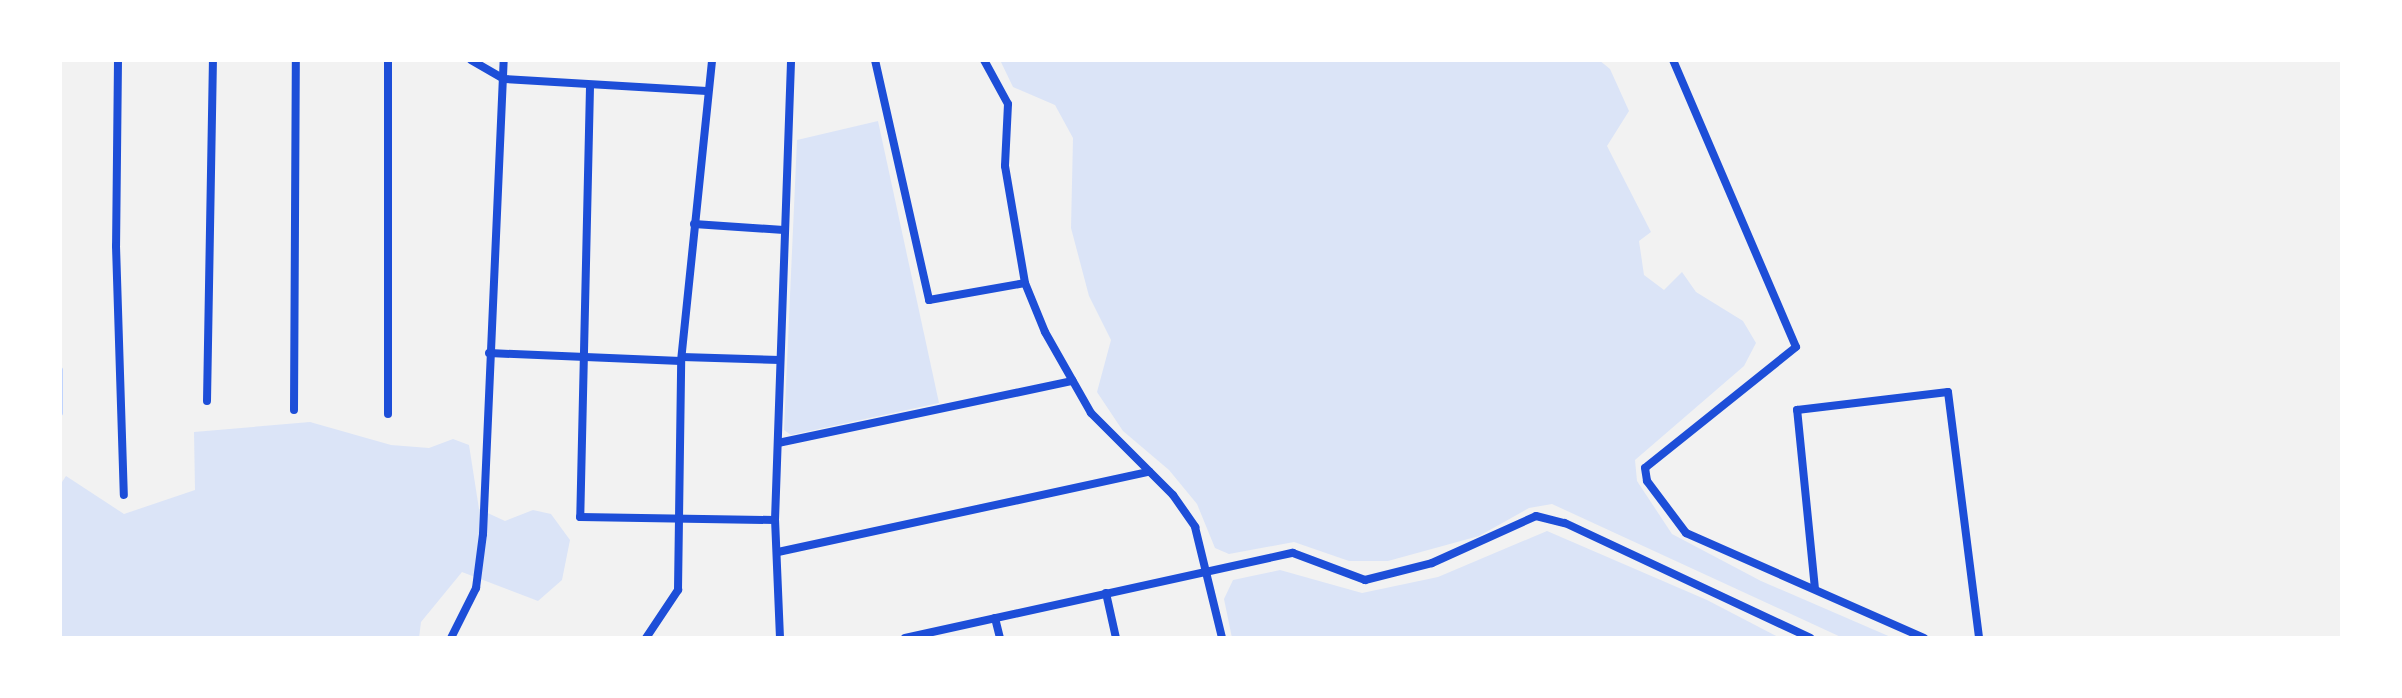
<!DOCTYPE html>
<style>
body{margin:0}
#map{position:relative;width:2402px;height:698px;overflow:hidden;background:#f2f2f2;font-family:"Fira Sans",sans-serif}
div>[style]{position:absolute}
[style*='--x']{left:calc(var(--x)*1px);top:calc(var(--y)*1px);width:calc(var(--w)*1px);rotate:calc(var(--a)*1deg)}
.green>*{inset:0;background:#dbe4f7}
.stream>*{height:6px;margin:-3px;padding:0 3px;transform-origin:3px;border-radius:3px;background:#bfd3fe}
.minor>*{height:8px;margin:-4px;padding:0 4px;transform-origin:4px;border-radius:4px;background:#1d4ed8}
span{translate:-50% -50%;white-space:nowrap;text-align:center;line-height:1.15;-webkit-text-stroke:8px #fff;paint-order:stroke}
.frame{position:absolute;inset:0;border:62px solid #fff;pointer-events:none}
</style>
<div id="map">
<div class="green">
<div style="clip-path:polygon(1000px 60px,1599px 60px,1610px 69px,1629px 111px,1607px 146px,1651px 232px,1639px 241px,1644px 275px,1664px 290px,1682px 272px,1696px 292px,1743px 321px,1756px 343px,1744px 366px,1635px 460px,1637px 481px,1672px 534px,1761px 581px,1893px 638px,1843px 638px,1552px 504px,1529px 508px,1479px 536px,1388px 561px,1349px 561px,1294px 542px,1229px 554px,1215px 548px,1197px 504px,1169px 470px,1123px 431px,1097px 392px,1111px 340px,1089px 296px,1071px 228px,1073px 138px,1055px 105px,1013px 87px)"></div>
<div style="clip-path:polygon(878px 121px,939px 403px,791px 435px,784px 430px,797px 140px)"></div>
<div style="clip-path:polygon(310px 422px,391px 445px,429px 448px,453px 439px,469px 445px,479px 509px,505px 521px,533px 510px,551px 514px,570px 540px,562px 580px,538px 601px,462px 572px,421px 622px,419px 638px,60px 638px,60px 485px,66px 476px,124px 514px,195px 490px,194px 432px)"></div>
<div style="clip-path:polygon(1547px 531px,1707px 600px,1780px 638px,1232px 638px,1224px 599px,1233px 580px,1280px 570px,1362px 593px,1438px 577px)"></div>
</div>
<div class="stream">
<div style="--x:60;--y:370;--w:43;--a:90"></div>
</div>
<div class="minor">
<div style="--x:118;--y:60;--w:186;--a:90.6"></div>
<div style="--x:116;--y:246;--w:249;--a:88.2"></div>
<div style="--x:471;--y:60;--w:38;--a:30"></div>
<div style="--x:504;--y:79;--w:203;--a:3.4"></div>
<div style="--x:875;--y:60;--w:246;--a:77.3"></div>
<div style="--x:929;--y:300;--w:97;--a:-10"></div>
<div style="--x:984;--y:60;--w:50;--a:61.4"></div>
<div style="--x:1008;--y:104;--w:62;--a:92.8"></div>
<div style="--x:1005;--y:166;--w:119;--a:80.3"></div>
<div style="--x:1025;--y:283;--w:53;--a:67.8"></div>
<div style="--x:1045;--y:332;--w:93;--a:60.4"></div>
<div style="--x:1091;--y:413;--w:116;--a:45"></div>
<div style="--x:1173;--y:495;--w:39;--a:55"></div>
<div style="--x:1195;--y:527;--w:114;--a:76.3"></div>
<div style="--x:1673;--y:60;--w:312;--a:66.8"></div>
<div style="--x:1796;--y:347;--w:193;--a:141.3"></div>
<div style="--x:1645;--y:468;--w:13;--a:81"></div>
<div style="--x:1647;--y:481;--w:65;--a:53.1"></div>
<div style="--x:1686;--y:533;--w:260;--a:23.8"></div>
<div style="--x:590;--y:87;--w:430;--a:91.3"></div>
<div style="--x:580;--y:517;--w:195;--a:0.9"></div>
<div style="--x:694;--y:224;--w:90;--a:3.8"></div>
<div style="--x:489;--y:353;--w:192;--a:2.4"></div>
<div style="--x:682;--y:357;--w:98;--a:1.8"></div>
<div style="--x:207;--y:401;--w:341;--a:-89"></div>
<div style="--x:294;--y:410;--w:350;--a:-89.7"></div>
<div style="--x:388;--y:414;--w:354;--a:-90"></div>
<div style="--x:778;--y:443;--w:301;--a:-11.9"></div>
<div style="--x:778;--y:552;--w:380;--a:-12.2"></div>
<div style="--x:1815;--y:589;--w:180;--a:-95.7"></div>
<div style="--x:1797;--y:410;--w:152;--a:-6.8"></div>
<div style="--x:1948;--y:392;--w:248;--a:82.8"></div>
<div style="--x:1106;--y:593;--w:46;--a:77.5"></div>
<div style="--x:995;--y:618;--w:21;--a:76"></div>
<div style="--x:451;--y:638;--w:56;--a:-63.4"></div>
<div style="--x:476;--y:588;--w:54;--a:-82.6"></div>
<div style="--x:483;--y:534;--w:474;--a:-87.5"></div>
<div style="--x:646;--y:638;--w:58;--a:-56.3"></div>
<div style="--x:678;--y:590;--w:229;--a:-89.2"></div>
<div style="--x:681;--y:361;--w:303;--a:-84.1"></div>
<div style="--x:780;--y:638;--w:118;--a:-92.4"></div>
<div style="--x:775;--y:520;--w:460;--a:-88"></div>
<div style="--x:905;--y:638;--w:397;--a:-12.4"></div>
<div style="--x:1293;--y:553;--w:77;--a:20.6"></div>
<div style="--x:1365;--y:580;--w:69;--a:-14.2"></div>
<div style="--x:1432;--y:563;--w:114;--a:-24.3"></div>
<div style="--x:1536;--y:516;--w:30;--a:14"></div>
<div style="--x:1565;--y:523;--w:271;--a:25.1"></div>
</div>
<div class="frame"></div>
</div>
